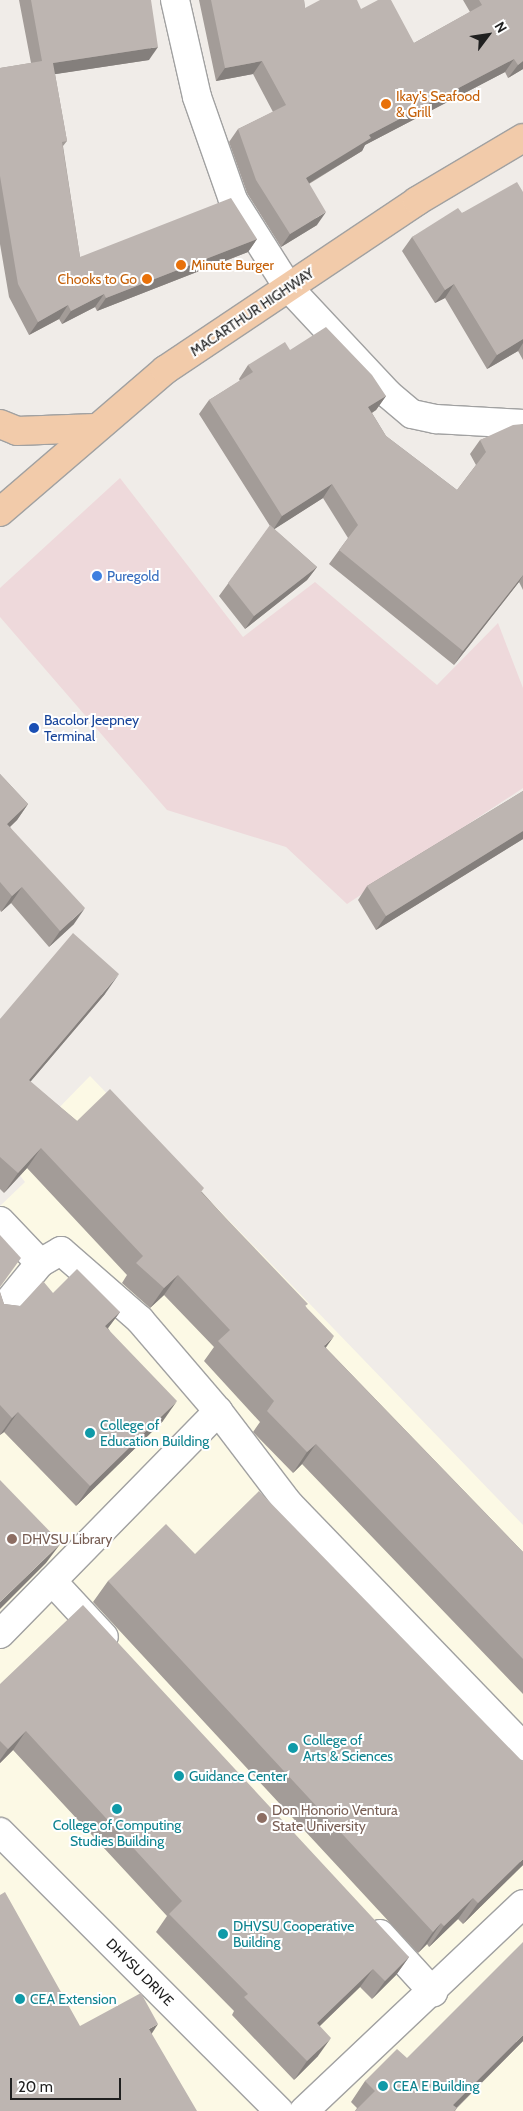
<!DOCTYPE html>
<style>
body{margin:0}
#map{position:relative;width:523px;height:2111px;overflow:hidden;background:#f0ece8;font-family:Cabin,sans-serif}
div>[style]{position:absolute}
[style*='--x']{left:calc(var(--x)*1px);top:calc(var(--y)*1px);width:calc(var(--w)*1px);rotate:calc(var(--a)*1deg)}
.commercial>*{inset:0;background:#eed9db}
.education>*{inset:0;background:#fcf9e5}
.roads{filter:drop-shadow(1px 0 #a1a1a1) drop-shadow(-1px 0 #a1a1a1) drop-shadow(0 1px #a1a1a1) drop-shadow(0 -1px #a1a1a1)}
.minor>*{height:28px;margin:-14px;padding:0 14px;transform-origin:14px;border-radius:14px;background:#fff}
.major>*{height:28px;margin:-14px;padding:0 14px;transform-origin:14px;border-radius:14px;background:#f2cbaa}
.wall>*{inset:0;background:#a39c98}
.shaded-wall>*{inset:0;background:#847f7c}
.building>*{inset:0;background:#bdb5b1}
.dots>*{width:14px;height:14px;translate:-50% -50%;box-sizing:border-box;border:2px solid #fff;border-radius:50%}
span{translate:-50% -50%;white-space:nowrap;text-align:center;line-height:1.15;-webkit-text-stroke:4px #fff;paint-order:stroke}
.food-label{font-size:14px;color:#c56008}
.left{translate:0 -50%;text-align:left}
.right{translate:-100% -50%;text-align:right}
.street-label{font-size:14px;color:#202020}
.shop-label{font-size:14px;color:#366cbe}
.transit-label{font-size:14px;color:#164399}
.culture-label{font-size:14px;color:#0d838f}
.education-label{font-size:14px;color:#785e54}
.north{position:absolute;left:463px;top:10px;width:50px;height:50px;-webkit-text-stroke:4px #fff;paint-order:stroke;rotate:59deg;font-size:14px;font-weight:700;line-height:20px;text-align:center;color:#202020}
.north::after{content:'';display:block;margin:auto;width:18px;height:22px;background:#202020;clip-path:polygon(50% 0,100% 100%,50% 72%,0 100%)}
.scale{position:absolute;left:10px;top:2078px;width:111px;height:22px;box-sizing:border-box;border:2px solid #202020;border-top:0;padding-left:6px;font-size:15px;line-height:18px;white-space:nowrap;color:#202020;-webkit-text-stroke:4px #fff;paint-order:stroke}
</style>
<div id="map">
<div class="commercial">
<div style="clip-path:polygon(120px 478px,243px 637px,315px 582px,437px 685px,498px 623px,523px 688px,523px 788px,347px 904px,286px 847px,167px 810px,0 617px,0 588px)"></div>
</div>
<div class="education">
<div style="clip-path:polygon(90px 1076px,523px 1525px,523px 2111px,0 2111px,0 1206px,25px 1182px,8px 1160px)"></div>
</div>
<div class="roads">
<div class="minor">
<div style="--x:175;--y:0;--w:99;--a:77.2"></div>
<div style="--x:197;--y:97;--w:109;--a:70.7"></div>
<div style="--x:233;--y:200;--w:103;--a:57.7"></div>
<div style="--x:288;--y:287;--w:146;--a:46.9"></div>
<div style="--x:388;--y:394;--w:31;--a:40"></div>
<div style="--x:412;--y:414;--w:25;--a:12"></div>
<div style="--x:436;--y:419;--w:87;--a:3.3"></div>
<div style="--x:0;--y:1221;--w:58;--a:46.4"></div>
<div style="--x:0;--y:1312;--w:63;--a:-50.8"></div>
<div style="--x:40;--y:1263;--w:24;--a:-30"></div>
<div style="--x:61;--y:1251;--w:105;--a:41.1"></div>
<div style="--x:140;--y:1320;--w:120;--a:49.4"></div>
<div style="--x:218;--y:1411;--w:116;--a:52.7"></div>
<div style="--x:288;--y:1503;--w:338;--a:46"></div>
<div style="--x:52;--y:1581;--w:76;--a:47.1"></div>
<div style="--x:0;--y:1634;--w:312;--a:-45.6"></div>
<div style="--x:0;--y:1832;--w:395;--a:45"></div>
<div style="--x:380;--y:1934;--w:79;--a:47.6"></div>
<div style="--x:304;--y:2111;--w:301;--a:-43.4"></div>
</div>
<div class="major">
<div style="--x:0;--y:424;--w:18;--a:22"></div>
<div style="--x:17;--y:431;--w:78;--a:-2.2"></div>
<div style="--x:0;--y:512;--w:218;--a:-40.7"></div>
<div style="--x:165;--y:370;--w:303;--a:-33.8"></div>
<div style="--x:417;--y:201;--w:123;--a:-30.7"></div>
</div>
</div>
<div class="wall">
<div style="clip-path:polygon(19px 0,151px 0,149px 60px,55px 74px,67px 141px,63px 146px,80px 257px,257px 239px,248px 252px,97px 311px,95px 307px,62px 324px,59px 319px,29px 335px,9px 297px,0 244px,0 68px,31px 63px)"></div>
<div style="clip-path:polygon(199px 0,304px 0,305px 8px,361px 9px,414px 43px,470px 12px,463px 0,523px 0,523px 69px,508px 78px,505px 72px,365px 145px,362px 151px,309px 184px,317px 225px,281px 247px,247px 193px,229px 142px,238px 129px,273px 112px,253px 74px,216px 81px)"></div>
<div style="clip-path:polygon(523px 192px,523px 360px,518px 351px,487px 369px,445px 298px,435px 303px,402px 251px,412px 237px,462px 213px)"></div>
<div style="clip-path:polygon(290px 350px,386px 396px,376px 410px,372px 413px,386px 436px,457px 490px,476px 465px,470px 454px,480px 440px,523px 424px,523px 590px,519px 582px,454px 665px,329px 564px,348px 538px,323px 498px,274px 529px,317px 567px,307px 580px,245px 629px,219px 596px,270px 526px,199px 414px,209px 400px,240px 381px,239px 379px,248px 365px)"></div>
<div style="clip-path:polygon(0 774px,28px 804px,17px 820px,10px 827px,74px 924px,49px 947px,11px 903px,1px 912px,0 910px)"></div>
<div style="clip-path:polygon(523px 791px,523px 839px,376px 930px,358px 900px,367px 886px)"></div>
<div style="clip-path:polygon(105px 994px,30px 1082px,77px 1121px,202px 1192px,306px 1307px,326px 1348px,523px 1552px,523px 1694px,302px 1464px,293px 1473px,253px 1432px,260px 1422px,204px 1361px,214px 1347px,164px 1295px,150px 1308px,122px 1283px,127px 1275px,27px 1168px,4px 1193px,0 1189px,0 1019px)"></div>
<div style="clip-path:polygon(0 1292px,4px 1304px,20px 1306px,53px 1293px,120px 1312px,108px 1328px,163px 1421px,76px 1506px,4px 1432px,0 1435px)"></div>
<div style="clip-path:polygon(195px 1554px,523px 1865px,463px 1924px,458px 1919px,429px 1947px,427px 1944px,418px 1953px,93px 1602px,108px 1581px)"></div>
<div style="clip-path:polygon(0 1684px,409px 1957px,396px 1975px,372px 1999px,360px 1987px,320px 2026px,318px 2056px,294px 2080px,232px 2015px,234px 2011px,156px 1932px,167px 1916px,13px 1750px,0 1763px)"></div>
<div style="clip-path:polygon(523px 2041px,457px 2108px,455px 2111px,355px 2111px,357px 2108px,351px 2102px,365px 2081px,407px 2058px)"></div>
</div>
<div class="shaded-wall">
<div style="clip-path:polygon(158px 47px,149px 60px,43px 76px,53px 63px)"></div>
<div style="clip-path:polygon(514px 59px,505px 72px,365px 145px,362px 151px,296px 191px,306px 178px,369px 135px)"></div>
<div style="clip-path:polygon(262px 61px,253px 74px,216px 81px,225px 68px)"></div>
<div style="clip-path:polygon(523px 61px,523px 69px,508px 78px,518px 65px)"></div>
<div style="clip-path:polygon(326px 212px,317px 225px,281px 247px,290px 234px)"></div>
<div style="clip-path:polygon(257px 239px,248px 252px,97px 311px,106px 298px)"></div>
<div style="clip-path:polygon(454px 284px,445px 298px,435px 303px,445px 290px)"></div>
<div style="clip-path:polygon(104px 294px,95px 307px,62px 324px,71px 311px)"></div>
<div style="clip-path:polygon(68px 305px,59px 319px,29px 335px,38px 322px)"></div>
<div style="clip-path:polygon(523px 339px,523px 343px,518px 351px,487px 369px,497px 355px)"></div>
<div style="clip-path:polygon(386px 396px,376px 410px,358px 421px,368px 407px)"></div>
<div style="clip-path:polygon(332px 484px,323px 498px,273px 530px,282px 516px)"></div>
<div style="clip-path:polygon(317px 567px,307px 580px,245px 629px,254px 616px)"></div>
<div style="clip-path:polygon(523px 575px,519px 582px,454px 665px,463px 651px)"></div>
<div style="clip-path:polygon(28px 804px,17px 820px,0 836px,7px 824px)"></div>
<div style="clip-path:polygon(523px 831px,523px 839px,376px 930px,386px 916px)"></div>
<div style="clip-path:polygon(22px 887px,11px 903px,1px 912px,12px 896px)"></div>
<div style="clip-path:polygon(85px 908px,74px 924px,49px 947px,60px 931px)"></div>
<div style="clip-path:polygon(119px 974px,105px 994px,14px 1101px,29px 1080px)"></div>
<div style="clip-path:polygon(41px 1148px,27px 1168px,4px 1193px,18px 1173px)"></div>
<div style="clip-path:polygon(178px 1275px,164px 1295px,150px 1308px,164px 1288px)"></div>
<div style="clip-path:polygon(120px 1312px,105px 1332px,105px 1326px)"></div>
<div style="clip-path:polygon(334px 1336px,320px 1356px,324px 1346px)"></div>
<div style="clip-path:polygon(177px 1401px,163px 1421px,76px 1506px,90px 1486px)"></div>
<div style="clip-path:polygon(18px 1412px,4px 1432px,0 1435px,12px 1418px)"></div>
<div style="clip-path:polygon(316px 1444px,302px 1464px,293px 1473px,307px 1452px)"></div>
<div style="clip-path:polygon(61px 1543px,46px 1563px,0 1609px,0 1602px)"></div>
<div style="clip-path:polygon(26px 1731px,13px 1750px,0 1763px,0 1760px,8px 1749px)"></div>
<div style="clip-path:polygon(523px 1859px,523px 1865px,463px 1924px,478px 1903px)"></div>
<div style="clip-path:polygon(473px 1898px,458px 1919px,429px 1947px,444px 1926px)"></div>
<div style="clip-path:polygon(441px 1923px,427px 1944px,418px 1953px,433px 1932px)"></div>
<div style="clip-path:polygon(409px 1957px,396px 1975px,372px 1999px,385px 1981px)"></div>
<div style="clip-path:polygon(373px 1969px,360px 1987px,304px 2041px,317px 2023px)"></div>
<div style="clip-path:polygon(158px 2024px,145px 2044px,149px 2029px)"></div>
<div style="clip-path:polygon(523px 2035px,523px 2041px,453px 2111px,453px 2105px)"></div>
<div style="clip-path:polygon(331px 2038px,318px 2056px,294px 2080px,307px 2061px)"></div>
</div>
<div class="building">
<div style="clip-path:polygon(31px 0,151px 0,158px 47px,53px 63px,67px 141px,62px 142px,80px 257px,231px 198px,257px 239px,106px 298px,104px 294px,71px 311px,68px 305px,38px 322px,18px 284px,0 176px,0 68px,42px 61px)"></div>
<div style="clip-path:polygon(211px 0,304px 0,305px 8px,320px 0,357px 0,361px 9px,378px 0,391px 0,414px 43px,482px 5px,479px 0,523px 0,523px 61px,518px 65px,514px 59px,369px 135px,371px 138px,306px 178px,326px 212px,290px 234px,256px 180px,238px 129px,286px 105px,262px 61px,225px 68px)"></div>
<div style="clip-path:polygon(517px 182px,523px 192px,523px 339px,497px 355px,454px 284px,445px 290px,412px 237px,458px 208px,462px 213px)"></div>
<div style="clip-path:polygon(326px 327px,372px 375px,386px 396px,368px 407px,386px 436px,457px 490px,486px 452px,480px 440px,513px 425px,523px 424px,523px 575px,463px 651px,339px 550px,358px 525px,332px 484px,282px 516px,209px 400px,253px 372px,248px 365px,285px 342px,290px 350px)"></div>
<div style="clip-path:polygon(270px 525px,317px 567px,254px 616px,228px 583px)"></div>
<div style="clip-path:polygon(0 774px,28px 804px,7px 824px,85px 908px,60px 931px,22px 887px,12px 896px,0 882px)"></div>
<div style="clip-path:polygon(523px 791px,523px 831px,386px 916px,367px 886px)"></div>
<div style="clip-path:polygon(73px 933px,119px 974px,29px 1080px,77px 1121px,110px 1089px,204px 1188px,201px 1192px,308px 1304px,305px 1306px,334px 1336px,324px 1346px,523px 1552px,523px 1659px,316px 1444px,307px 1452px,267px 1411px,274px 1401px,218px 1341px,230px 1330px,178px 1275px,164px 1288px,136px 1263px,143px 1256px,41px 1148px,18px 1173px,0 1157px,0 1019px)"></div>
<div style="clip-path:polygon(0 1235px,21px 1258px,0 1287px)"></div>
<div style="clip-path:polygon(77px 1269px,120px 1312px,105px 1326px,177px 1401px,90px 1486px,18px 1412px,12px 1418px,0 1405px,0 1292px,4px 1304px,20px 1306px,43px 1281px,53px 1293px)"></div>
<div style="clip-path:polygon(0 1480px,61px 1543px,0 1602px)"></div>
<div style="clip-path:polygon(259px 1491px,523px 1762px,523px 1859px,478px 1903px,473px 1898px,444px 1926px,441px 1923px,433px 1932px,108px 1581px,166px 1524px,195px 1554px)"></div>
<div style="clip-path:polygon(83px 1605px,409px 1957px,385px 1981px,373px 1969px,317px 2023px,331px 2038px,307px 2061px,244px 1997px,248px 1994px,169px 1914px,182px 1901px,26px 1731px,8px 1749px,0 1741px,0 1684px)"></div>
<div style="clip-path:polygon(5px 1892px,80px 2026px,141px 1993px,158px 2024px,149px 2029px,197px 2111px,0 2111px,0 1895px)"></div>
<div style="clip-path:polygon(523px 1942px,523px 2035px,453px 2105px,457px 2108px,454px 2111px,355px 2111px,375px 2091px,365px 2081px,397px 2049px,407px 2058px)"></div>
</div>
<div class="dots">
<div style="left:386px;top:104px;background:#e8710a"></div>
<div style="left:181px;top:265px;background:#e8710a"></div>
<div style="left:147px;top:279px;background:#e8710a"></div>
<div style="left:97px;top:576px;background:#3f7fe0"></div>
<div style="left:34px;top:728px;background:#1a4fb4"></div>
<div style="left:90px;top:1433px;background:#0f9aa8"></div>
<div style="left:12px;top:1539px;background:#8d6e63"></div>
<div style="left:293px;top:1748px;background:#0f9aa8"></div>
<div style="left:179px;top:1776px;background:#0f9aa8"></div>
<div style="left:117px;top:1809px;background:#0f9aa8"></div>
<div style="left:262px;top:1818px;background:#8d6e63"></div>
<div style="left:223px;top:1934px;background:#0f9aa8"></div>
<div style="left:20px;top:1999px;background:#0f9aa8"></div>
<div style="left:383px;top:2086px;background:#0f9aa8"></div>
</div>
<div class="food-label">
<span class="left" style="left:396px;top:104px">Ikay's Seafood<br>&amp; Grill</span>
<span class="left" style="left:191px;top:265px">Minute Burger</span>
<span class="right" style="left:137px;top:279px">Chooks to Go</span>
</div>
<div class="street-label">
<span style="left:252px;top:312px;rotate:-34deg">MACARTHUR HIGHWAY</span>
<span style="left:140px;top:1972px;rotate:45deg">DHVSU DRIVE</span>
</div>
<div class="shop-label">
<span class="left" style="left:107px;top:576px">Puregold</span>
</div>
<div class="transit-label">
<span class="left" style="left:44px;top:728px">Bacolor Jeepney<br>Terminal</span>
</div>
<div class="culture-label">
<span class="left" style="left:100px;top:1433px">College of<br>Education Building</span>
<span class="left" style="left:303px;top:1748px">College of<br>Arts &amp; Sciences</span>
<span class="left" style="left:189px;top:1776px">Guidance Center</span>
<span style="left:117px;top:1833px">College of Computing<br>Studies Building</span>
<span class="left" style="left:233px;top:1934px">DHVSU Cooperative<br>Building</span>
<span class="left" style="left:30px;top:1999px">CEA Extension</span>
<span class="left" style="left:393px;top:2086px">CEA E Building</span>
</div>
<div class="education-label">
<span class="left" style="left:22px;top:1539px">DHVSU Library</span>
<span class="left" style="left:272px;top:1818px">Don Honorio Ventura<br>State University</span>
</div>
<div class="north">N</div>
<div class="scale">20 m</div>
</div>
